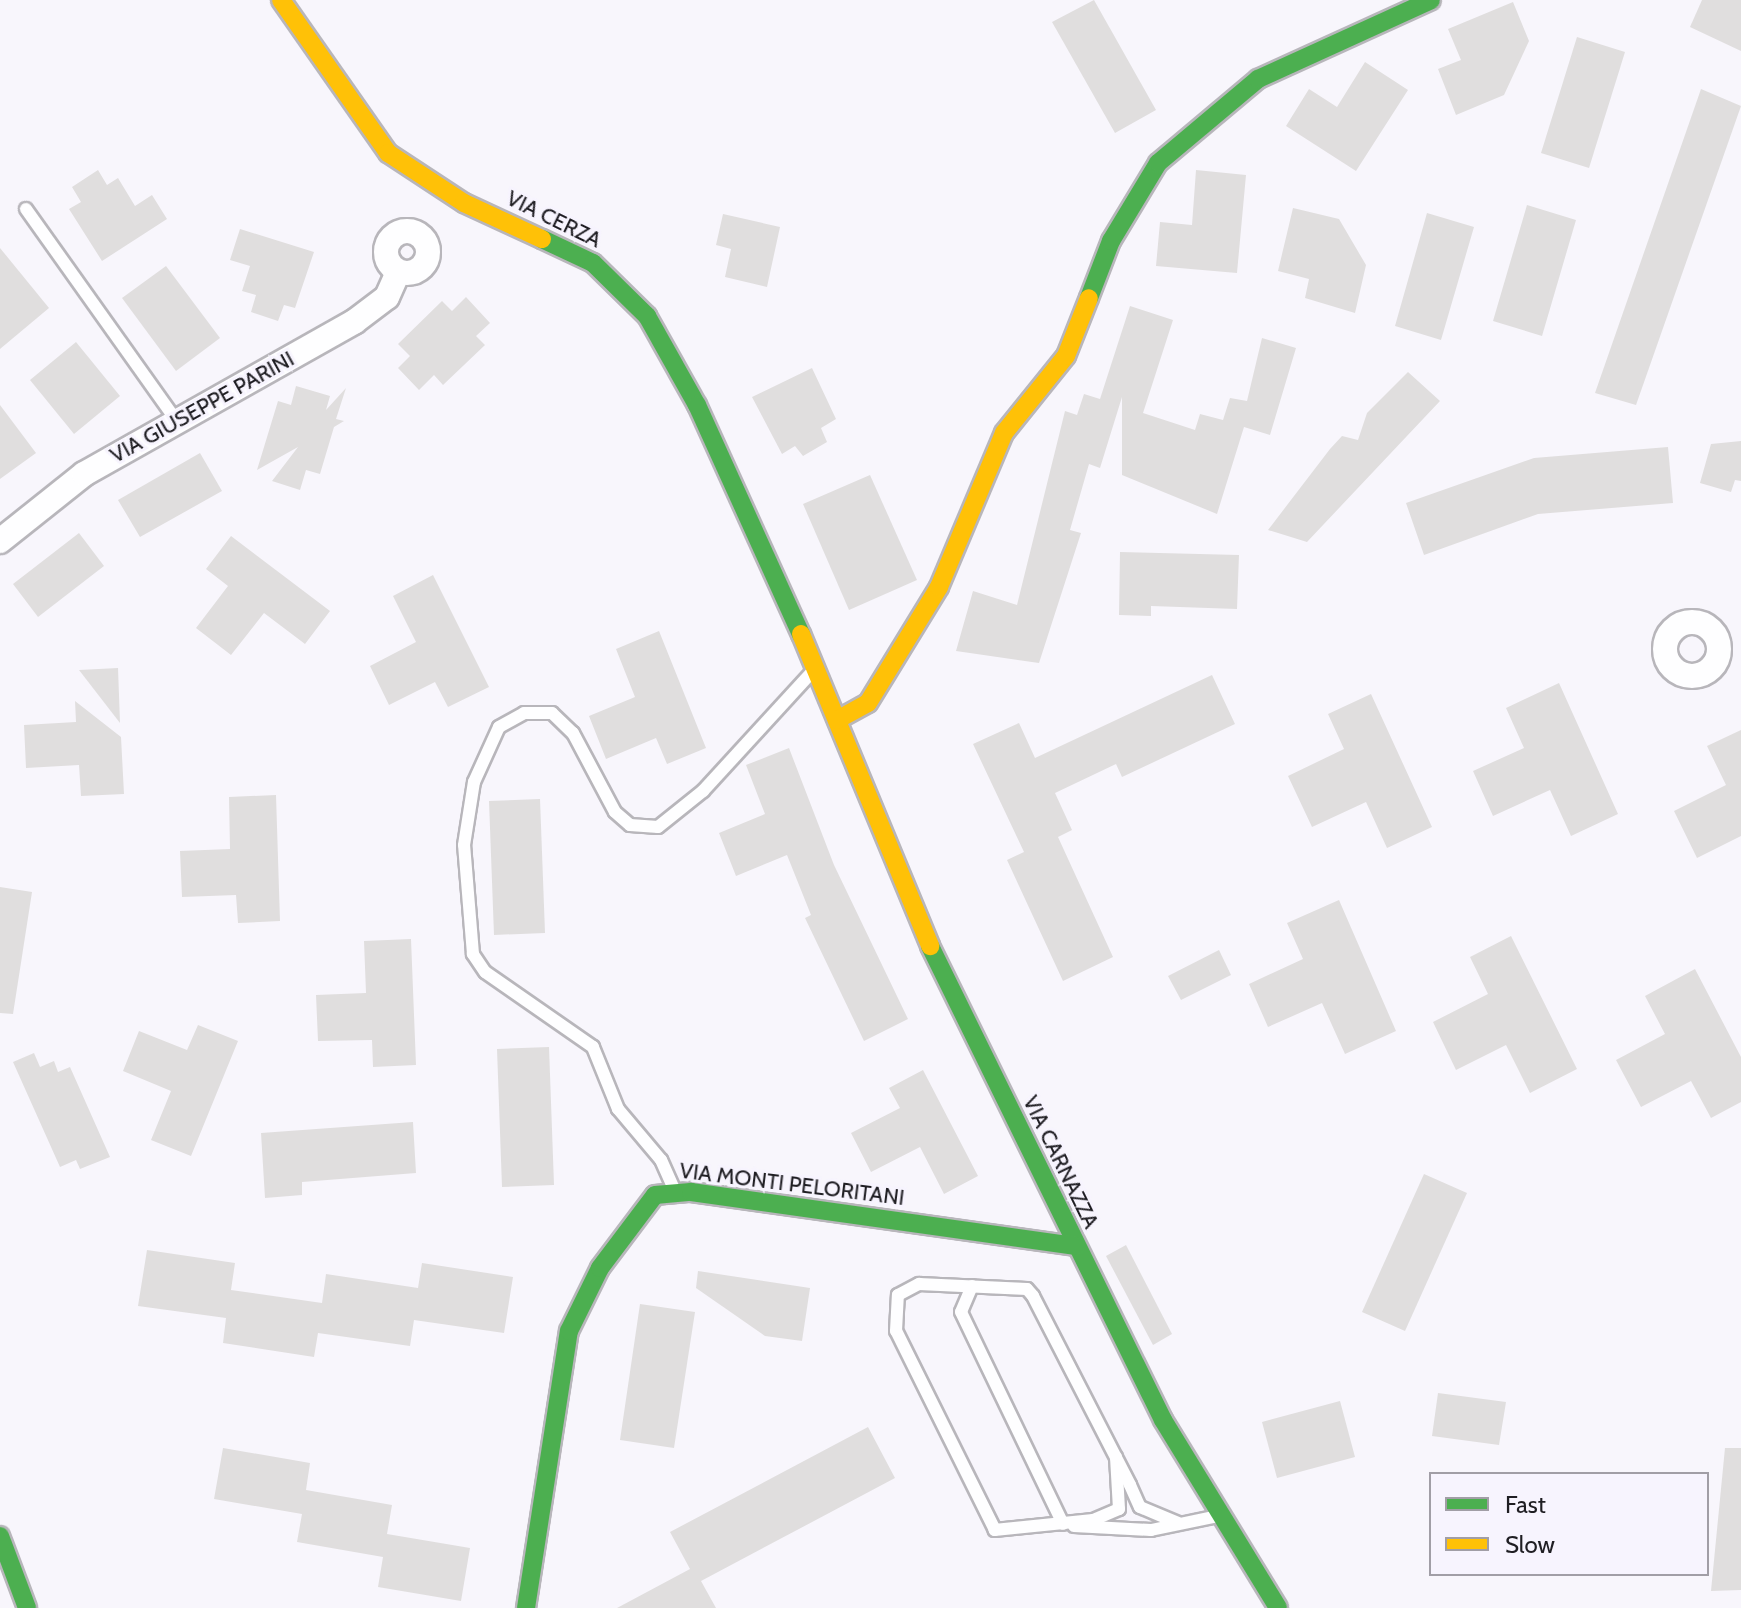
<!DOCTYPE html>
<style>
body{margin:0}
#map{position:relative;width:1741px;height:1608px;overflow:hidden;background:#f8f6fc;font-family:Cabin,sans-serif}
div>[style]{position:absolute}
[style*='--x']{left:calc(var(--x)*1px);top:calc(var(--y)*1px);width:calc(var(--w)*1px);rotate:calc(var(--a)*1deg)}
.building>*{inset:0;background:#e0dede}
.roads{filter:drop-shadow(2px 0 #b8b6bb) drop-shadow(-2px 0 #b8b6bb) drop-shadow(0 2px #b8b6bb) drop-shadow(0 -2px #b8b6bb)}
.lane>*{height:12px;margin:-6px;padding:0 6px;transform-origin:6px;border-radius:6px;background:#fefeff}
.street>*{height:24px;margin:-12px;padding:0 12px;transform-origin:12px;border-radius:12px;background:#fefeff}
.street>.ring{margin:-12px;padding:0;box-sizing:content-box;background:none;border:24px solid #fefeff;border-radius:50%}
.fast>*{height:18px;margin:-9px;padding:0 9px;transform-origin:9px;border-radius:9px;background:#4caf50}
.slow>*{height:18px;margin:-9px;padding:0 9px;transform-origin:9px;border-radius:9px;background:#ffc107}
span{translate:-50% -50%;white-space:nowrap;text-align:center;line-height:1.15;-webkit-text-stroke:6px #f7f4fe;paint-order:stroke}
.street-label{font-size:22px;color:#1f1e23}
.legend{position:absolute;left:1429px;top:1472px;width:280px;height:104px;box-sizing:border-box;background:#f7f4fe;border:2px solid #a19ea6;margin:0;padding:10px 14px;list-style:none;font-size:24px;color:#1f1e23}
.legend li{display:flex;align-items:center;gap:16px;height:40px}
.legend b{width:40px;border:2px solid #a19ea6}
</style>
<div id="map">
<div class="building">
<div style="clip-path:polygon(1094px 0,1156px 110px,1115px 133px,1052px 22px)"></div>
<div style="clip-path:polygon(1702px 0,1741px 0,1741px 51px,1690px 27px)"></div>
<div style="clip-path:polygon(1513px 2px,1529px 41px,1504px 95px,1456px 115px,1438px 69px,1461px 60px,1448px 29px)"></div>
<div style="clip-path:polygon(1577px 37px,1625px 52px,1589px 168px,1541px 153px)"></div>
<div style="clip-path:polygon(1365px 62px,1408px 90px,1356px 171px,1286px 126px,1309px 89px,1337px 107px)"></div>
<div style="clip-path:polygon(1701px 89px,1741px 106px,1636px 405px,1595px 393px)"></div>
<div style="clip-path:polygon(98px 170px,107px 185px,118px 178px,135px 206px,152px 195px,167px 219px,102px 261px,69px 209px,81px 202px,72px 187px)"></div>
<div style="clip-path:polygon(1196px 170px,1246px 175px,1237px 273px,1156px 266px,1160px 222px,1192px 225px)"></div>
<div style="clip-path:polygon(1527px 205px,1576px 220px,1542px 336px,1493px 321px)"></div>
<div style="clip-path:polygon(1293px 208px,1339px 219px,1366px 265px,1355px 313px,1305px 298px,1309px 279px,1278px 271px)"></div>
<div style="clip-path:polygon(1427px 213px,1474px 227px,1441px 340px,1395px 326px)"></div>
<div style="clip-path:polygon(723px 214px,780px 227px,767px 287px,725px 277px,731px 249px,716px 245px)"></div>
<div style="clip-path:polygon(240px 229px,314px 252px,295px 308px,284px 305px,278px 321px,251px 312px,256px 295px,242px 291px,250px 266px,230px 260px)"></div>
<div style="clip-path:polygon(0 248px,49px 308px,0 349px)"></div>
<div style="clip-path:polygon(166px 266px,220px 338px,176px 371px,122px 298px)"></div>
<div style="clip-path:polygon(466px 297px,490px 323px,476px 336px,485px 345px,443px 385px,434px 375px,419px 390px,398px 368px,410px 356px,398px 344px,442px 301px,452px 311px)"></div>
<div style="clip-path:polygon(1130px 306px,1173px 320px,1143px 413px,1195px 430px,1200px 414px,1223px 420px,1230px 398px,1247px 401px,1262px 338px,1296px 348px,1270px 435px,1244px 427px,1217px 514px,1122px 475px,1122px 397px,1100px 468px,1089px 464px,1070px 530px,1081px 533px,1039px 663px,956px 651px,973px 591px,1017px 605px,1065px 411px,1077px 415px,1084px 394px,1100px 399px)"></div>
<div style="clip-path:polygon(76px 342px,120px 396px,74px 434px,30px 380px)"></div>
<div style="clip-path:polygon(812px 368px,836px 419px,821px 428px,827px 442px,803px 456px,795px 446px,782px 454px,752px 397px)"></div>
<div style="clip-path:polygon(1408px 372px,1440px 401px,1307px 542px,1268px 530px,1330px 449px,1342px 436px,1358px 440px,1367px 413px)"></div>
<div style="clip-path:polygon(296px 386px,330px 396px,326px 410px,346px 388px,336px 419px,344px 421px,334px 427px,320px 474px,306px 470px,300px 490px,272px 481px,298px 447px,257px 470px,278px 401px,291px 405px)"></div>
<div style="clip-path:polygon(0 405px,36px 453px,0 479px)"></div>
<div style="clip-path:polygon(1741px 441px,1741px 481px,1735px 480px,1731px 492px,1700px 483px,1711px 444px)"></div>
<div style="clip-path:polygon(1668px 447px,1673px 503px,1538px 514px,1424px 555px,1406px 503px,1534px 458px)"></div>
<div style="clip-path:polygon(200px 453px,222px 491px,140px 537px,118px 500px)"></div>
<div style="clip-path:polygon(870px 475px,917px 580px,849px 610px,803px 504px)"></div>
<div style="clip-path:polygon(79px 533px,104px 566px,38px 617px,13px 584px)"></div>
<div style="clip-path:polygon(231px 536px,330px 611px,305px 644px,264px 613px,231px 655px,196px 628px,228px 586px,206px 569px)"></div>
<div style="clip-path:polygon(1120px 552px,1239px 555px,1237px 609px,1151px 606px,1151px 616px,1119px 615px)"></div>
<div style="clip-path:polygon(433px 575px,489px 687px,448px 707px,435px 682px,389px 705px,370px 666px,416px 642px,393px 596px)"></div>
<div style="clip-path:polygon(659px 631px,706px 748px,667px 764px,656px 738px,606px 759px,589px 716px,635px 697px,616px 649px)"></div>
<div style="clip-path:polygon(118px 668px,120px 723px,79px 670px)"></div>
<div style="clip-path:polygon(1212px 675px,1235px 724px,1122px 777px,1116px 764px,1055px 793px,1072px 830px,1058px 837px,1113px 957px,1063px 981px,1007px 860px,1024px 852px,973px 744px,1019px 723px,1035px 758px)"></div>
<div style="clip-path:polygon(1559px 683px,1618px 814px,1571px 836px,1550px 790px,1493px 816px,1473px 771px,1524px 748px,1506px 708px)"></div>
<div style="clip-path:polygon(1371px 694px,1432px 827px,1387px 848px,1366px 802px,1312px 827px,1288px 776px,1344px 749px,1328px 714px)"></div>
<div style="clip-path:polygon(75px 701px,121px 737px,124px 794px,81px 796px,79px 765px,26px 768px,24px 725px,76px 722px)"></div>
<div style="clip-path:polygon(1741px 730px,1741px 836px,1697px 858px,1674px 811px,1726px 785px,1707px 746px)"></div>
<div style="clip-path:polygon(789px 748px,834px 865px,908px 1019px,864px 1041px,805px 918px,811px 915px,787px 855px,736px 876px,719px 833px,765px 814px,746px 765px)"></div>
<div style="clip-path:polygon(276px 795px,280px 921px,238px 923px,236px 895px,182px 897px,180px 851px,230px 849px,229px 797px)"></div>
<div style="clip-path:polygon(540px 799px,545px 933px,494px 935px,489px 801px)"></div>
<div style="clip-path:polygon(0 887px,32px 892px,13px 1014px,0 1013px)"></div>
<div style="clip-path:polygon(1339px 900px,1396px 1031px,1345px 1054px,1322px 1003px,1268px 1027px,1249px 984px,1303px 959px,1287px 923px)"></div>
<div style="clip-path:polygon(1511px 936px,1577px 1069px,1530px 1093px,1506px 1045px,1456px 1070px,1433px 1022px,1488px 994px,1470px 957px)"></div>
<div style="clip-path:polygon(411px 939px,416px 1065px,373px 1067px,372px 1040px,318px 1041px,316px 995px,366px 993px,364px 941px)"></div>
<div style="clip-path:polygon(1219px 950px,1231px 975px,1181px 1000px,1168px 976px)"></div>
<div style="clip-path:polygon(1695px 969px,1741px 1057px,1741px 1102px,1711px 1118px,1691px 1081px,1641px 1107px,1616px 1060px,1665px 1034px,1645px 996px)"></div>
<div style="clip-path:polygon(198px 1025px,238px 1041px,191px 1156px,151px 1140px,171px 1091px,123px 1071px,139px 1031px,187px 1050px)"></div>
<div style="clip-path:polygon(549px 1047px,554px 1185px,502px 1187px,497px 1049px)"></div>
<div style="clip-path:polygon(34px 1053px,40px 1067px,54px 1061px,58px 1072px,70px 1067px,110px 1157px,80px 1169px,76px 1160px,60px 1167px,13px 1062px)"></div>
<div style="clip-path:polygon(923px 1070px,978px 1176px,944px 1194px,920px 1147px,871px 1172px,851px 1133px,900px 1108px,889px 1088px)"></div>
<div style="clip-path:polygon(413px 1122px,416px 1173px,302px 1182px,302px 1195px,265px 1198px,261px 1133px)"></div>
<div style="clip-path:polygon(1424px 1174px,1467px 1193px,1405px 1331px,1362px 1312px)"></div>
<div style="clip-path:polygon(1126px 1245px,1172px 1334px,1153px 1345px,1106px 1256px)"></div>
<div style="clip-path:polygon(147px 1250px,235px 1263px,231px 1290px,322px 1303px,326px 1274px,418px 1288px,422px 1263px,513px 1277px,504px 1333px,414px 1320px,410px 1346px,318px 1333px,314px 1357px,223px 1343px,226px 1318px,138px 1306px)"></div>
<div style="clip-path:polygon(698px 1271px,810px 1288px,802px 1341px,765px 1336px,696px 1288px)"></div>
<div style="clip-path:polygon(640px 1304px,695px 1312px,674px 1448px,620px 1440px)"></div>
<div style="clip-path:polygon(1438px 1393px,1506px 1402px,1499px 1445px,1432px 1436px)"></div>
<div style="clip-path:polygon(1340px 1401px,1355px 1457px,1277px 1478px,1262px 1422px)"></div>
<div style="clip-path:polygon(868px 1427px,895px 1478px,701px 1581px,716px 1608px,617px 1608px,690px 1569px,670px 1532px)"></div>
<div style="clip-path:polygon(223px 1448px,310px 1463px,306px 1490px,392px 1505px,387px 1534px,470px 1548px,461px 1601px,378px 1587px,383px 1557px,297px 1542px,302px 1514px,214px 1499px)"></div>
<div style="clip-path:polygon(1725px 1448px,1741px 1448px,1741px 1590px,1711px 1591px)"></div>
</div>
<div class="roads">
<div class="lane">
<div style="--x:26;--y:209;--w:257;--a:54.6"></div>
<div style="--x:674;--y:1189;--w:32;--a:-114"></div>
<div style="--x:661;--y:1160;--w:67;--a:-130.1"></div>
<div style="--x:618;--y:1109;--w:67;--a:-112"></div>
<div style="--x:593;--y:1047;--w:131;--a:-145.2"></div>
<div style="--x:485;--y:972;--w:22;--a:-124"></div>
<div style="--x:473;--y:954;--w:109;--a:-94.7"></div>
<div style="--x:464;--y:845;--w:64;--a:-81"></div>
<div style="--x:474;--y:782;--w:60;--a:-65.6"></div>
<div style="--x:499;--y:727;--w:29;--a:-29"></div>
<div style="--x:524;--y:713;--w:28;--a:0"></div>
<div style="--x:552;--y:713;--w:29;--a:44"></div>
<div style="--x:573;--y:733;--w:89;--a:62"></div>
<div style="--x:615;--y:812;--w:20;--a:41"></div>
<div style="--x:630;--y:825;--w:28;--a:4"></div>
<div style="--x:658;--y:827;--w:58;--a:-38.7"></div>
<div style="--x:703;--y:791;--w:164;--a:-47.5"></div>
<div style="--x:972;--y:1286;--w:28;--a:113"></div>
<div style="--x:961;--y:1312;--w:235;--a:64.3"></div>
<div style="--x:1116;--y:1457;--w:52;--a:86.7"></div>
<div style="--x:1119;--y:1509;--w:28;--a:157"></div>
<div style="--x:1093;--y:1520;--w:99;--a:174.2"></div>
<div style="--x:995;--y:1530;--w:222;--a:-116.4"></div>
<div style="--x:896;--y:1331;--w:36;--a:-87"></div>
<div style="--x:898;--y:1295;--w:24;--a:-28"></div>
<div style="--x:919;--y:1284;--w:108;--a:2.7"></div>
<div style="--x:1027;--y:1289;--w:9;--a:49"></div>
<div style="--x:1033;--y:1296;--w:212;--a:62.8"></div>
<div style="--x:1130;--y:1485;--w:24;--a:66"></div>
<div style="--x:1140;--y:1507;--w:41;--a:22.8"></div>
<div style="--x:1074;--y:1526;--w:77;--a:3"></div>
<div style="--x:1151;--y:1530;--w:68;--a:-11.8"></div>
</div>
<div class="street">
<div class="ring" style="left:386px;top:231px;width:18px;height:18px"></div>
<div style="--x:0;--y:541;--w:107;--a:-38.6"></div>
<div style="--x:84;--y:474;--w:310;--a:-29.4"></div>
<div style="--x:354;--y:322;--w:41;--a:-37.1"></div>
<div style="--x:387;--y:297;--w:27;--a:-66"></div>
<div class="ring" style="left:1665px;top:622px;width:30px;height:30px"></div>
</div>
<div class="fast">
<div style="--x:542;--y:239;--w:56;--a:25.2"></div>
<div style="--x:593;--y:263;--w:76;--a:44.5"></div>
<div style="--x:647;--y:316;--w:102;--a:60.7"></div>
<div style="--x:697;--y:405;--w:252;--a:65.6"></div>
<div style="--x:1089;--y:298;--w:61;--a:-68.9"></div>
<div style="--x:1111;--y:241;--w:91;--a:-58.9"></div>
<div style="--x:1158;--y:163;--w:131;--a:-40"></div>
<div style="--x:1258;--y:79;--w:190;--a:-24.5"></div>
<div style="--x:930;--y:946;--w:528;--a:63.82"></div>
<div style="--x:1163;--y:1420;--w:220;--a:58.5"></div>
<div style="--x:0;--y:1536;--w:77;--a:69.4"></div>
<div style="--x:526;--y:1608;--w:280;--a:-81.2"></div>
<div style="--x:569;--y:1331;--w:70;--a:-63.8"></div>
<div style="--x:600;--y:1268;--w:91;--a:-53"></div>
<div style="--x:655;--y:1195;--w:36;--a:-5"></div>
<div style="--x:691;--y:1192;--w:389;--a:8"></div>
</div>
<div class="slow">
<div style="--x:281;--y:0;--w:187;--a:55"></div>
<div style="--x:388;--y:153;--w:91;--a:33.3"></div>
<div style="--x:464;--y:203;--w:86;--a:24.8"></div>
<div style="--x:801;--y:634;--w:338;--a:67.5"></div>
<div style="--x:837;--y:720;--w:35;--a:-29"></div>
<div style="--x:868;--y:703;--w:136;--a:-58.5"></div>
<div style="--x:939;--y:587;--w:167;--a:-67.1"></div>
<div style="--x:1004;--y:433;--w:99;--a:-51.2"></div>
<div style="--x:1066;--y:356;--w:62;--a:-68.4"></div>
</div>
</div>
<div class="street-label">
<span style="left:554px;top:219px;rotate:26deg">VIA CERZA</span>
<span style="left:202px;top:407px;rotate:-29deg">VIA GIUSEPPE PARINI</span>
<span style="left:1061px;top:1162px;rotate:64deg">VIA CARNAZZA</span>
<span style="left:792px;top:1184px;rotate:7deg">VIA MONTI PELORITANI</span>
</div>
<ul class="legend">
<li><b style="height:10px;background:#4caf50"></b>Fast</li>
<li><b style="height:10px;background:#ffc107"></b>Slow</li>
</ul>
</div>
